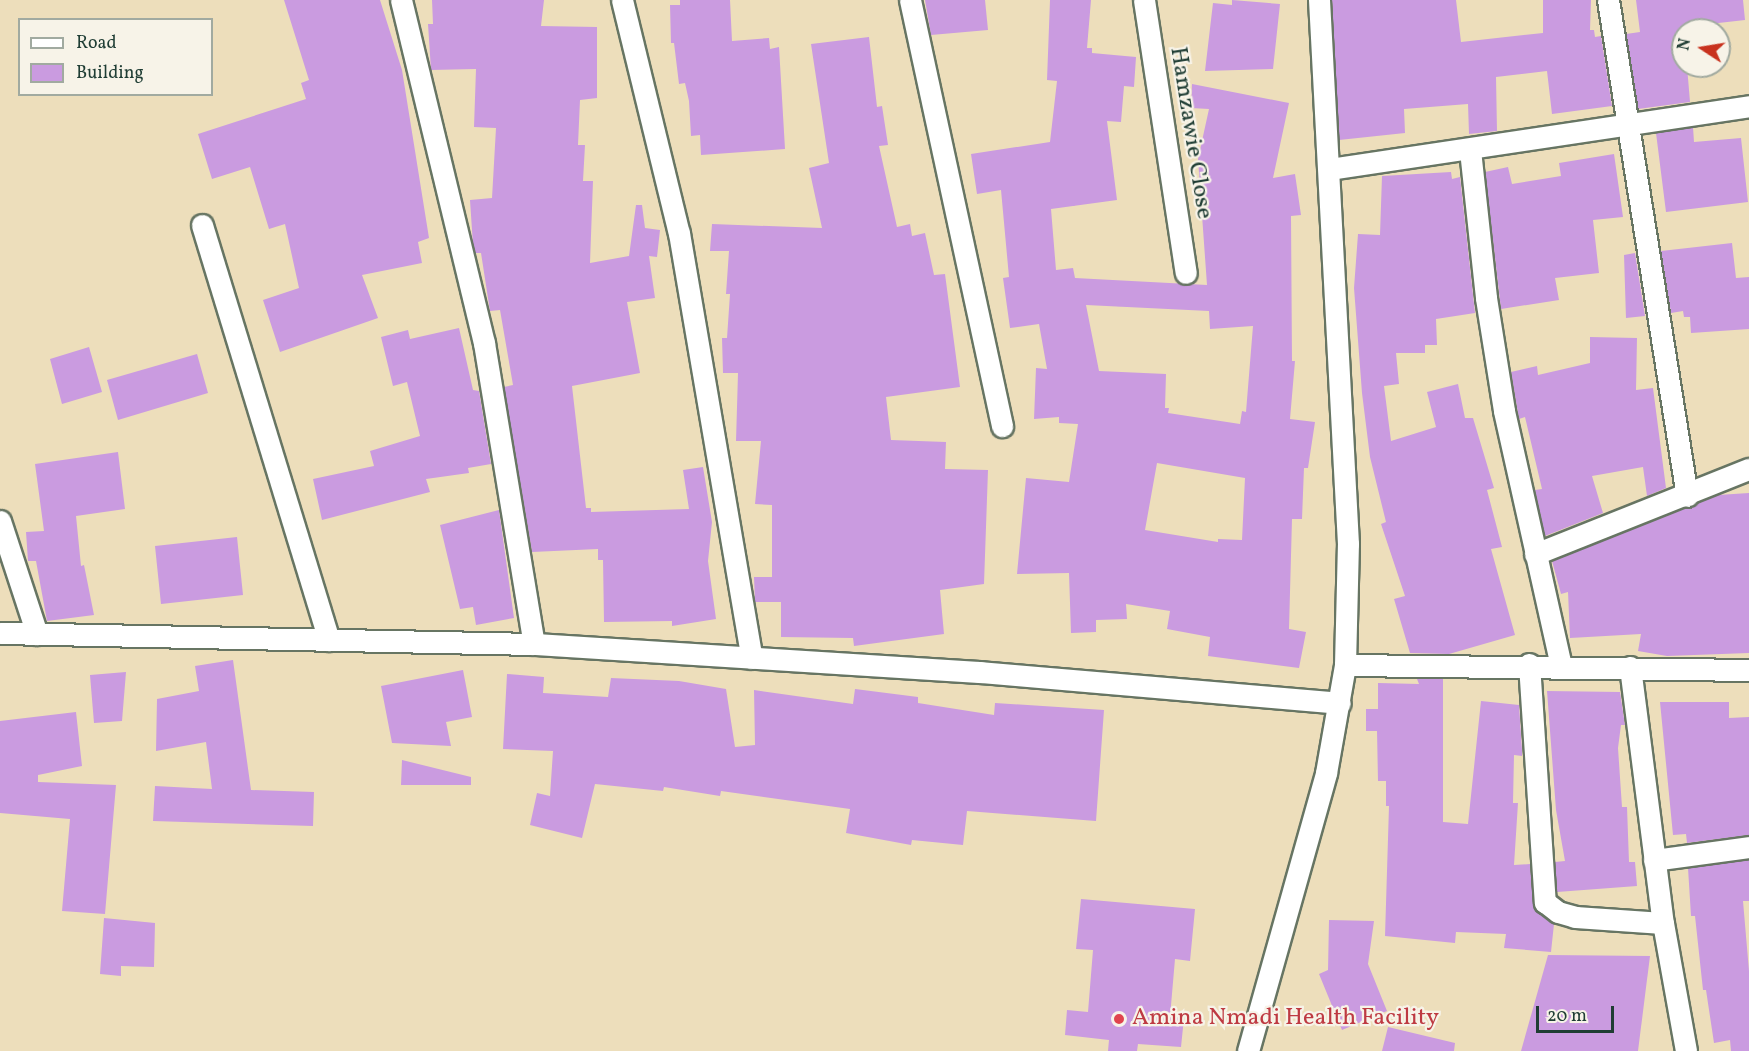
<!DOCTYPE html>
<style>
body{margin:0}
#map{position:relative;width:1749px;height:1051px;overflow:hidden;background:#eddebb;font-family:Vollkorn,serif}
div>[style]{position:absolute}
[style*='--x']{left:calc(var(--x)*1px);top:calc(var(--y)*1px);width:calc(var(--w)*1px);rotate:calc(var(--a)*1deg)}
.building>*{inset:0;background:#ca9be0}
.roads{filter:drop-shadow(2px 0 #677563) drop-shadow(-2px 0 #677563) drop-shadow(0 2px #677563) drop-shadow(0 -2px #677563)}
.street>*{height:21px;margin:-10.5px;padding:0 10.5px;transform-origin:10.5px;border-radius:10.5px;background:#fff}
.dots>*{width:16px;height:16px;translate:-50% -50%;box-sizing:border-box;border:3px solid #f7f3e8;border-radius:50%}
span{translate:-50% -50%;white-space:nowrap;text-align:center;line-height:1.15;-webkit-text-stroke:4.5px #f7f3e8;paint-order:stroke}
.street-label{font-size:24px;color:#1f3d34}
.health-label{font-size:24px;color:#be3a42}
.left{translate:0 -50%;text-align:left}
.legend{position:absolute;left:18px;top:18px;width:195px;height:78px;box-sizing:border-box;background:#f7f3e8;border:2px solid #a1aaa0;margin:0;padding:8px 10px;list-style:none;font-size:18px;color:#1f3d34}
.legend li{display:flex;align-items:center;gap:12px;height:30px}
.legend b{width:30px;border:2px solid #a1aaa0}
.north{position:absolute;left:1671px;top:18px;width:60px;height:60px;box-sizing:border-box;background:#f7f3e8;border:2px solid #a1aaa0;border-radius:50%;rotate:282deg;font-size:16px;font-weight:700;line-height:24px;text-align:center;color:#1f3d34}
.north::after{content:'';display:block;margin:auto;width:21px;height:27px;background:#c8321e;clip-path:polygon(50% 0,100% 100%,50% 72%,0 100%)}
.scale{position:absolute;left:1536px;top:1006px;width:78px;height:27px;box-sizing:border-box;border:3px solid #1f3d34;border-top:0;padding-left:8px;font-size:18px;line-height:21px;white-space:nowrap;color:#1f3d34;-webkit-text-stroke:4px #f7f3e8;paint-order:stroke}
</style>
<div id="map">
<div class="building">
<div style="clip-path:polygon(284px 0,380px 0,402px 70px,429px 238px,418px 242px,422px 263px,362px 275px,378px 318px,280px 352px,263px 300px,299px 288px,285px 224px,269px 229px,250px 167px,212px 179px,198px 134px,306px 99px,301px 83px,309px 80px)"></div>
<div style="clip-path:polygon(432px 0,544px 0,541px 26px,597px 27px,597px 98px,580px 100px,578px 145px,585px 145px,583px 181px,593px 181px,590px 263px,629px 256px,636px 205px,642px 205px,645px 228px,660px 230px,657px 257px,649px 256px,655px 298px,627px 302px,640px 373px,572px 386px,586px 508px,591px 508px,591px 512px,689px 509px,683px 470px,703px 467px,712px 522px,708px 561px,716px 619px,672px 626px,672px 621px,604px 622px,603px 560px,598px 560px,598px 549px,532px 552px,504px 387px,513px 385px,500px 310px,490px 311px,481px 253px,475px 253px,473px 245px,470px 200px,492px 198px,496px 128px,474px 127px,476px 69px,431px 70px,428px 24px,433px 24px)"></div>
<div style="clip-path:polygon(680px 0,730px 0,732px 41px,769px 38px,770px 49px,779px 47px,785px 149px,701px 155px,700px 135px,691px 136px,689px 101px,685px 83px,679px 84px,674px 43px,671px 43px,670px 5px,680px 5px)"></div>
<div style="clip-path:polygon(925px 0,985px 0,988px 30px,931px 35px)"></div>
<div style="clip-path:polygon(evenodd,1050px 0,1091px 0,1087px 48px,1092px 48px,1092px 53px,1136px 57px,1134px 87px,1124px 86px,1121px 122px,1107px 121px,1117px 200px,1051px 209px,1056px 270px,1073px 268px,1075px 278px,1207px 285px,1198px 159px,1209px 109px,1191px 108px,1192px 84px,1289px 103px,1273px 178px,1295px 174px,1301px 215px,1291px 216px,1292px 361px,1295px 361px,1290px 419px,1315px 422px,1308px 468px,1304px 468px,1302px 519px,1292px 519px,1289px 629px,1306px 632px,1299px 668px,1208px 656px,1210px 637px,1167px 629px,1170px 611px,1126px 604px,1127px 619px,1096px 620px,1096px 632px,1071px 633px,1069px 573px,1017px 574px,1026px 478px,1069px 482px,1078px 424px,1059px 423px,1059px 417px,1034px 419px,1036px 368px,1047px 369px,1039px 324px,1010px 328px,1003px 278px,1009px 277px,1001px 190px,977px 194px,971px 154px,1050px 142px,1057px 81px,1047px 80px,1050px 0,1086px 305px,1209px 311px,1210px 329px,1253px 326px,1246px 412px,1242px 411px,1240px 424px,1168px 413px,1169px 408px,1165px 408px,1166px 374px,1099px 371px,1086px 305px,1050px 0,1157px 463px,1245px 478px,1242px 540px,1218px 539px,1218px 542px,1145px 530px,1157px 463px)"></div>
<div style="clip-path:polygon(1232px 0,1280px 4px,1273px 69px,1205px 71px,1213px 3px,1232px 5px)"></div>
<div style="clip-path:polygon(1332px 0,1456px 0,1461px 42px,1543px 33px,1543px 0,1591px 0,1590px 30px,1594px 30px,1595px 37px,1601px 36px,1612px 106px,1552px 114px,1547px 71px,1496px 77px,1497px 131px,1469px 134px,1468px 104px,1404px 109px,1405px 133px,1339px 140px)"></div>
<div style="clip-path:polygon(1636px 0,1743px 0,1745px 20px,1683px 27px,1683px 66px,1687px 66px,1690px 102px,1638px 109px,1626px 34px,1640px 32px)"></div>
<div style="clip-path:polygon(869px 37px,877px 107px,882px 106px,888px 145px,879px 146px,897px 227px,910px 224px,912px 236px,925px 233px,934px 275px,945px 274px,960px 387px,886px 397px,891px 440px,946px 442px,945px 469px,988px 470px,984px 584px,940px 590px,944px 634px,854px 646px,853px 638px,781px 637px,781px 602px,755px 602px,754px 577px,772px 577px,772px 505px,755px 504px,761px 441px,736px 441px,738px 373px,723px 373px,722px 338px,727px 338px,730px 294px,726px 294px,729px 251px,710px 251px,712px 224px,822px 228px,809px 168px,829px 163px,811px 44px)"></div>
<div style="clip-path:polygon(1693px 127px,1694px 142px,1741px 138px,1748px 202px,1666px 212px,1656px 133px)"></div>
<div style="clip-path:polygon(1614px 154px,1623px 217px,1593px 220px,1599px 273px,1555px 278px,1559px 300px,1501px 309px,1485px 172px,1508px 167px,1512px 184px,1561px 176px,1559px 163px)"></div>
<div style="clip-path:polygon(1451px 172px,1452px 179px,1460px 177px,1475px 313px,1436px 319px,1437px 345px,1425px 345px,1425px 353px,1396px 353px,1399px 384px,1384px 386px,1391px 441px,1436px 427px,1427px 392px,1458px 384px,1465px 418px,1473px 418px,1494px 488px,1487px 490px,1502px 547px,1491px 549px,1515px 635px,1449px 654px,1410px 653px,1394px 599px,1405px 596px,1381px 524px,1386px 522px,1370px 457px,1362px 393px,1354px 288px,1358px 234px,1380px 235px,1382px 176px)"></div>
<div style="clip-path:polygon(1732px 243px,1736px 278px,1749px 277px,1749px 329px,1691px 333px,1690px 317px,1684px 317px,1683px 311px,1671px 313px,1661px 251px)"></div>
<div style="clip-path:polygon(1635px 253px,1645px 316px,1626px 318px,1624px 255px)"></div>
<div style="clip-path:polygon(459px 328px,473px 390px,479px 391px,491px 464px,468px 468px,469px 473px,426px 479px,430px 492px,322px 520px,313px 479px,374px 466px,370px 451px,420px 436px,407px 382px,393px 386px,381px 337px,408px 330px,410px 339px)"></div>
<div style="clip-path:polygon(1590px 337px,1637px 338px,1636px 390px,1653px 388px,1666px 488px,1647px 496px,1643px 467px,1592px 476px,1603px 513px,1545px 536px,1535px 490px,1542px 489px,1525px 417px,1519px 419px,1511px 372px,1537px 366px,1538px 375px,1590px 363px)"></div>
<div style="clip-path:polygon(89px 347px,102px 392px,62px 404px,50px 359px)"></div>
<div style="clip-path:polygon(197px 354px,208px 393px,118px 420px,107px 380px)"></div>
<div style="clip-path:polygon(118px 452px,125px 509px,76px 516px,81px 566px,84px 565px,94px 615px,47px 621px,36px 561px,28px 561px,26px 532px,44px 531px,35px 464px)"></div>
<div style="clip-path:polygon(1749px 493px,1749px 653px,1667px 656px,1638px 651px,1641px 634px,1570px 638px,1568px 592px,1561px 594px,1552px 561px,1718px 495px)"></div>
<div style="clip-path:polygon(499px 510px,514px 618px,476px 625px,473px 607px,460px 609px,440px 525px)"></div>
<div style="clip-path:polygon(237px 537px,243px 595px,161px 604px,155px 546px)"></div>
<div style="clip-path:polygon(233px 660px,251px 790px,314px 792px,313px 826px,153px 821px,155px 786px,212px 789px,206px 742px,156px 751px,157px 699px,199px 691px,195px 666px)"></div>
<div style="clip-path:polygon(463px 670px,472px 717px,446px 722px,451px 746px,392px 743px,381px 686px)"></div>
<div style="clip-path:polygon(126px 672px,122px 721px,94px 723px,90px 675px)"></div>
<div style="clip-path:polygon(507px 674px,544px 677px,543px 693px,608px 697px,611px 678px,679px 681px,726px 689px,735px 747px,755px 745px,754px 690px,853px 704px,855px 689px,918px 697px,918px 703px,994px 715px,995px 703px,1104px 710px,1096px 821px,967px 811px,963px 845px,912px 840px,911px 845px,846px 833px,850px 809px,721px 791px,720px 796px,664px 787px,663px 791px,595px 784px,582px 838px,530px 825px,537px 793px,550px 796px,553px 751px,503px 749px)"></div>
<div style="clip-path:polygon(1417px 679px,1443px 679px,1443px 822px,1468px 824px,1481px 701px,1519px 705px,1522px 750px,1522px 756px,1514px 755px,1513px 803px,1518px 803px,1514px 865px,1530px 864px,1534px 908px,1554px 924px,1551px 952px,1504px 948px,1506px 934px,1456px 932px,1455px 943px,1385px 936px,1389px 806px,1386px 806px,1386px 781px,1378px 781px,1377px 731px,1366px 731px,1366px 709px,1378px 709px,1378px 683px,1419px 684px)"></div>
<div style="clip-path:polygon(1547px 691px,1620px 692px,1625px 725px,1621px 725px,1618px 748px,1622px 807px,1627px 807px,1629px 862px,1635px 862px,1637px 886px,1557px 892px,1555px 862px,1565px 861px,1556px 810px)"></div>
<div style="clip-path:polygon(1660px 702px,1729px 702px,1729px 718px,1749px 717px,1749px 835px,1687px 843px,1686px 834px,1673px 835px)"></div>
<div style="clip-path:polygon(76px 712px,82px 766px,38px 775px,38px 782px,116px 785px,105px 914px,62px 911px,70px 819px,0 813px,0 721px)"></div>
<div style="clip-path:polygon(402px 760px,471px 777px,471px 785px,401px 785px)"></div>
<div style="clip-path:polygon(1749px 860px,1749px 901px,1743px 901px,1749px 971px,1749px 1051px,1731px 1051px,1730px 1040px,1714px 1043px,1706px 990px,1703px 990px,1695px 916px,1691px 916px,1688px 868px)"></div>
<div style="clip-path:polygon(1081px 899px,1195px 909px,1190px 961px,1175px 959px,1170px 1017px,1184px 1018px,1181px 1047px,1138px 1044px,1137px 1051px,1108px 1051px,1109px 1040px,1065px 1035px,1067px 1010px,1088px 1012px,1093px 950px,1076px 949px)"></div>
<div style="clip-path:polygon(104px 918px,155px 923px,154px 967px,121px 966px,121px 976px,100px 974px)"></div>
<div style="clip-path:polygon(1329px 920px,1374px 921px,1368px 964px,1387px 1011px,1342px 1030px,1319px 974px,1328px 970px)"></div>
<div style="clip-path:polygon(1548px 955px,1650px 956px,1638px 1051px,1521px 1051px)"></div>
<div style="clip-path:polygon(1388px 1027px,1455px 1043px,1454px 1051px,1382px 1051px)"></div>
</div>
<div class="roads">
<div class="street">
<div style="--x:401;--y:0;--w:353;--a:76.4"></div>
<div style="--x:484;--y:343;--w:305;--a:80.6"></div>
<div style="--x:622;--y:0;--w:240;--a:76.3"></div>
<div style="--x:679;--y:233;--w:431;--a:80.3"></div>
<div style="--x:910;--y:0;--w:436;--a:77.8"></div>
<div style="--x:1144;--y:0;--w:276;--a:81.3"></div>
<div style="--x:1608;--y:0;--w:502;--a:80.95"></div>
<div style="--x:1470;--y:150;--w:149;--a:83.8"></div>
<div style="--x:1486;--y:298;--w:114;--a:80.9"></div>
<div style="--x:1504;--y:411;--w:260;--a:77.4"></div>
<div style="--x:1329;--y:169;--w:425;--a:-8.5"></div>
<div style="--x:202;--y:225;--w:434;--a:73"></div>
<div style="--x:0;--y:521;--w:119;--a:71.9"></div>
<div style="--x:1535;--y:554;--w:230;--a:-21.7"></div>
<div style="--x:0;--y:633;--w:534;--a:1.18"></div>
<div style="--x:534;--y:644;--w:447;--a:3.6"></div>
<div style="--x:980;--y:672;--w:361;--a:4.9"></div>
<div style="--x:1529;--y:664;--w:239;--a:86.2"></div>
<div style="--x:1545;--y:902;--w:16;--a:38"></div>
<div style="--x:1558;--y:912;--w:18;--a:16"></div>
<div style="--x:1575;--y:917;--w:88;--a:3.9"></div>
<div style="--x:1345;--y:665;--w:404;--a:0.7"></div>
<div style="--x:1630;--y:667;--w:258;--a:82.7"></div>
<div style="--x:1663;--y:923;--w:130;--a:79.8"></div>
<div style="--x:1654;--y:860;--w:96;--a:-7.8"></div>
<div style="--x:1248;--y:1051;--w:289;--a:-74.3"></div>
<div style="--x:1326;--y:773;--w:110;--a:-80"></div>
<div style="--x:1345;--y:665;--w:121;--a:-88.6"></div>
<div style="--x:1348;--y:544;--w:545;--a:-93.05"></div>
</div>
</div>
<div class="dots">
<div style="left:1119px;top:1019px;background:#e0444e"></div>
</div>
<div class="street-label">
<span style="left:1190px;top:133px;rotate:81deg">Hamzawie Close</span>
</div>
<div class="health-label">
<span class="left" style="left:1132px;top:1019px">Amina Nmadi Health Facility</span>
</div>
<ul class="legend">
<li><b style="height:8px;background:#fff"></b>Road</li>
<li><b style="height:16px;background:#ca9be0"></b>Building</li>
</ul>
<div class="north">N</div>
<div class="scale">20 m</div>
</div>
